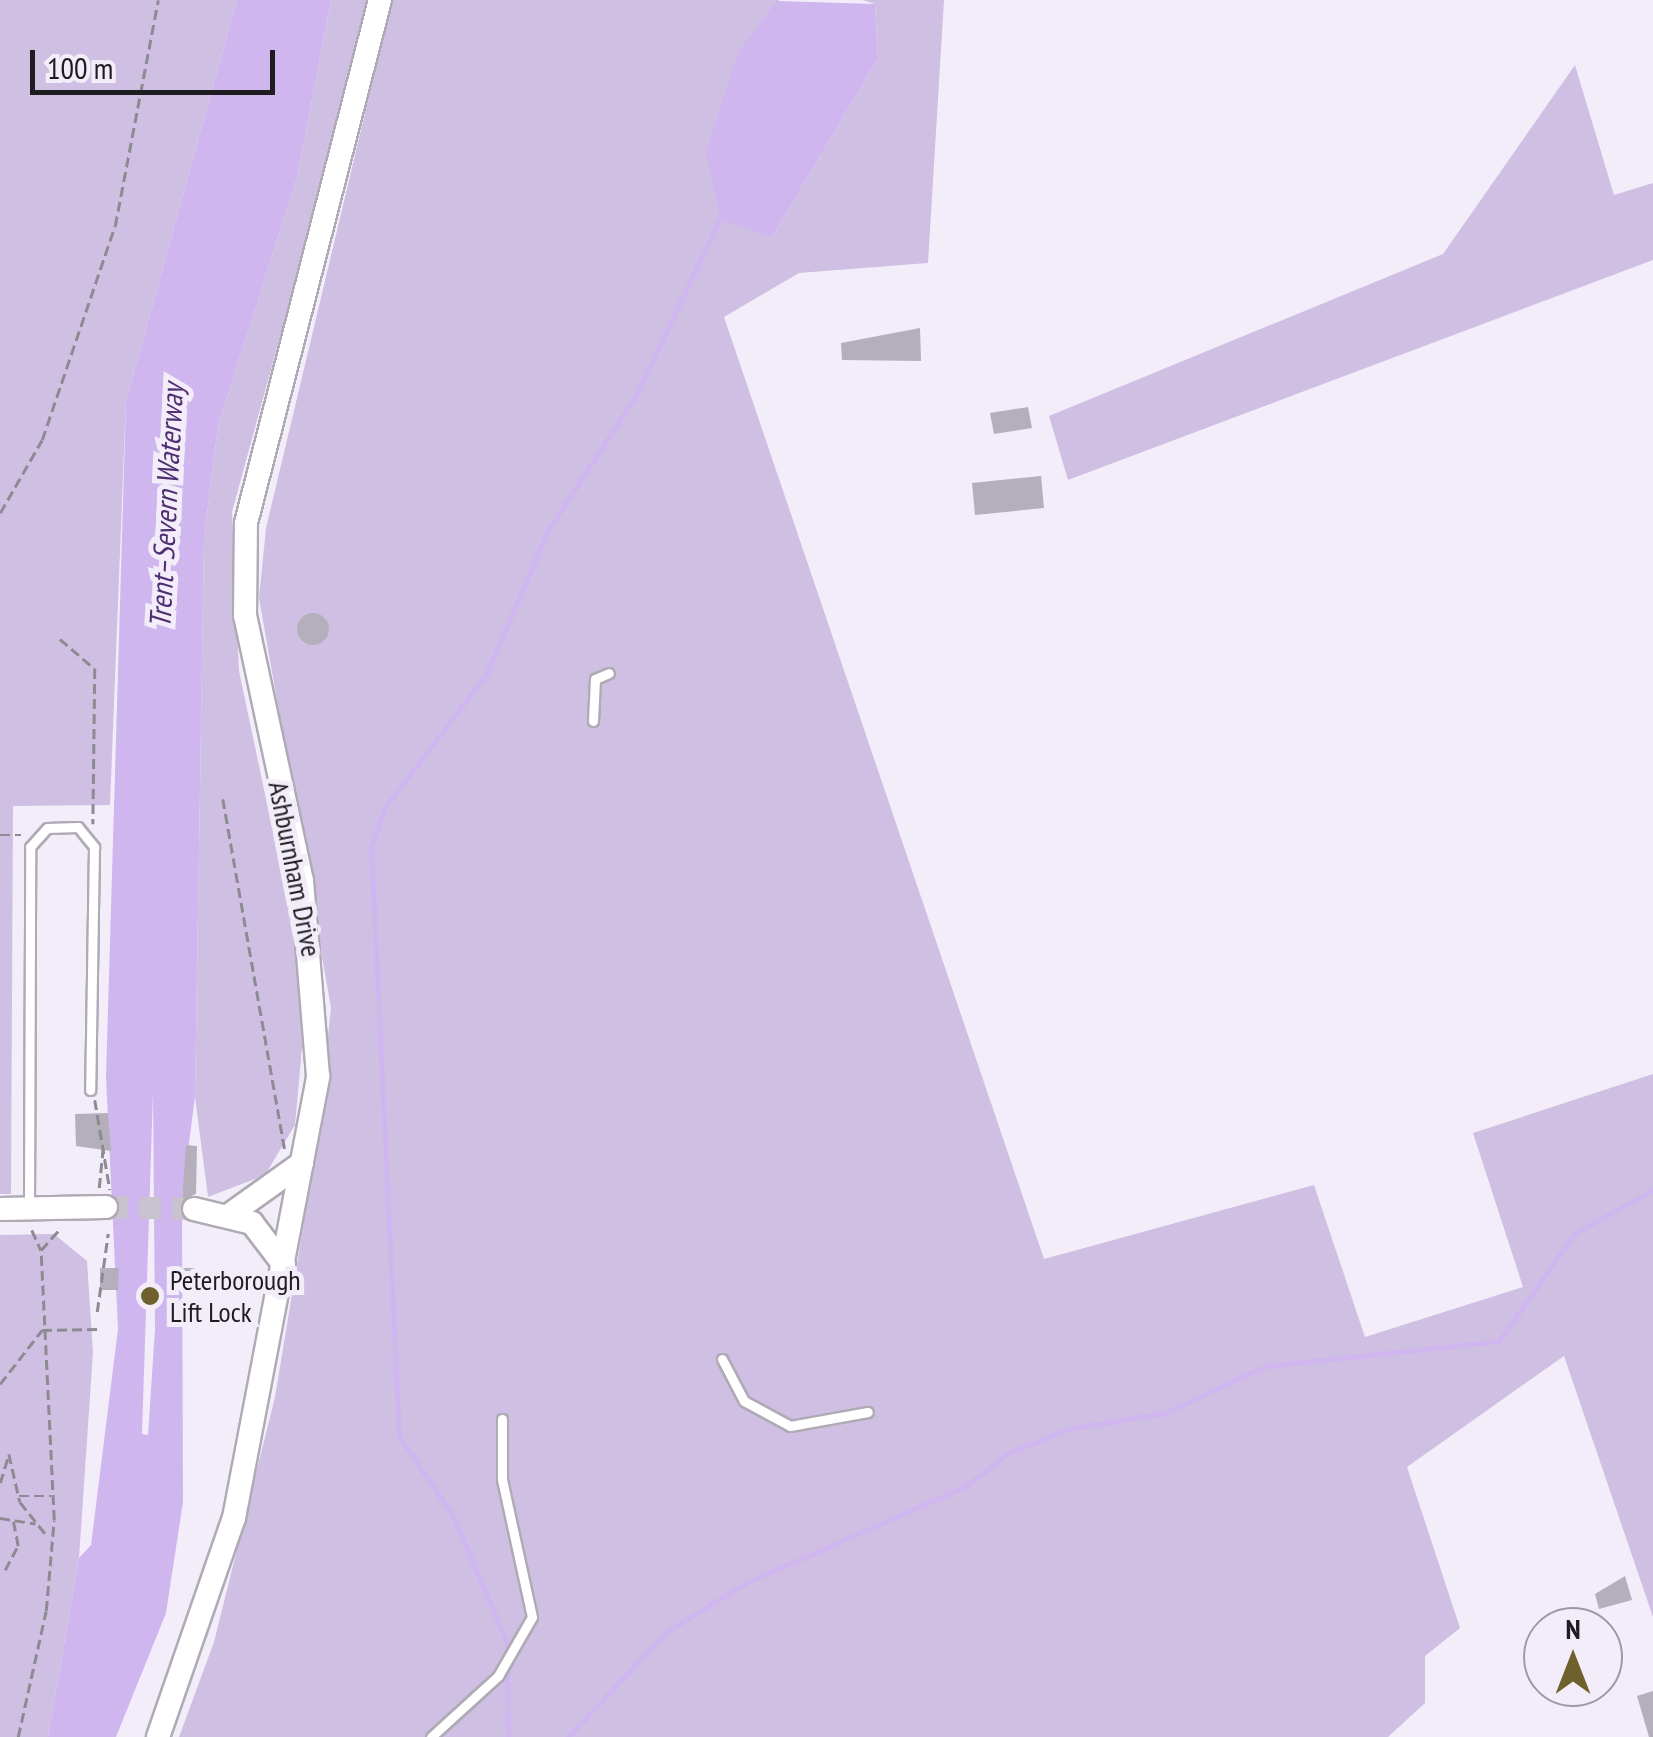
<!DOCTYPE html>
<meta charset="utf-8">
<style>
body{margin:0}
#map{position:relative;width:1653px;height:1737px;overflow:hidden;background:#f2edf9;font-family:"PT Sans Narrow",sans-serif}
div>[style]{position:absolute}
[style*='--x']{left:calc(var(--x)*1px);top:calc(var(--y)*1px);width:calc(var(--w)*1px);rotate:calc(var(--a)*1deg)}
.green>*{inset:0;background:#cfc0e3}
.water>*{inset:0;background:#cfb6ef}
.stream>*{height:5px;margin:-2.5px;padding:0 2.5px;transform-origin:2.5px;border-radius:2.5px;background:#cfb6ef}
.building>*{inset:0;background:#b4afbb}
.round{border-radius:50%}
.tertiary-tunnel>*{height:22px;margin-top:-11px;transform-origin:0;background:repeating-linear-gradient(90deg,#c8c3ce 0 22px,transparent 0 33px)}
.path>*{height:2.5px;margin-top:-1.25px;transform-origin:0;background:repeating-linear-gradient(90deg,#8d8a92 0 10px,transparent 0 15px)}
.roads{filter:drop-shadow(2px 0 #afaab5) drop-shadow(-2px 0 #afaab5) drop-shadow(0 2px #afaab5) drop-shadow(0 -2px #afaab5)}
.service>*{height:9px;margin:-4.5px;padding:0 4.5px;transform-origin:4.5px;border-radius:4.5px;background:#fff}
.tertiary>*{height:22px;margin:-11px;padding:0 11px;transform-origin:11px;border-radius:11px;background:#fff}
.dots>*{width:28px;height:28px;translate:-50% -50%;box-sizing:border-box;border:5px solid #f2edf9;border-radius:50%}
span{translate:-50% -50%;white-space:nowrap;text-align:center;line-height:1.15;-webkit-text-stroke:10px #f2edf9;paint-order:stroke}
.street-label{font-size:28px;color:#1e1c21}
.poi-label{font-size:28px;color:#1e1c21}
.left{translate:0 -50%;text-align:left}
.water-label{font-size:30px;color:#4f2e71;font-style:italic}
.north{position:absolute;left:1523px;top:1607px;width:100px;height:100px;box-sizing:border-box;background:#f2edf9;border:2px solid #9d99a3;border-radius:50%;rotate:0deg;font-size:28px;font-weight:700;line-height:40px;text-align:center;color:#1e1c21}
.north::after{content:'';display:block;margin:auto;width:35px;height:45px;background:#6f612e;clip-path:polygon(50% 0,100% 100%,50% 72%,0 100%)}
.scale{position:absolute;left:30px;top:50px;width:245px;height:45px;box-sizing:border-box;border:5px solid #1e1c21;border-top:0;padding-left:12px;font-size:30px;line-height:35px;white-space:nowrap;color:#1e1c21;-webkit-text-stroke:8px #f2edf9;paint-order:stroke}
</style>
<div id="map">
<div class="green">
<div style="clip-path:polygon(0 0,237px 0,126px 401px,110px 805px,13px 806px,11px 1194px,0 1194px)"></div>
<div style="clip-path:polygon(331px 0,372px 0,232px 512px,239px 671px,307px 993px,295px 1125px,265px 1175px,208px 1197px,195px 1097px,204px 538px,218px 426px,297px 178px)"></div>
<div style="clip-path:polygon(392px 0,779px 0,772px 237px,878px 59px,875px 4px,862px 0,944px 0,928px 263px,799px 273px,724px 317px,1044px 1259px,1314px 1185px,1365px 1337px,1523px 1287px,1473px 1133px,1653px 1074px,1653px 1617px,1564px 1356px,1407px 1467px,1460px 1628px,1425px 1656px,1425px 1703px,1388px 1737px,179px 1737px,214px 1642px,275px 1397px,315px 1155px,331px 1008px,259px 598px,266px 528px)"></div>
<div style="clip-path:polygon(1575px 65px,1614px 195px,1653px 183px,1653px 260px,1068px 480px,1049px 416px,1443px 254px)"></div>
<div style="clip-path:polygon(54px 1234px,87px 1261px,93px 1352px,79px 1558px,48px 1737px,0 1737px,0 1235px)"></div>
</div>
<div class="water">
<div style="clip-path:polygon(evenodd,237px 0,331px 0,297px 178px,218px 426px,204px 538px,195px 1097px,182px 1196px,183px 1502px,166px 1613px,116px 1737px,48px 1737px,79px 1558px,91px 1545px,118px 1329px,106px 1077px,126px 401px,237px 0,153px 1093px,155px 1329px,148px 1435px,142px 1434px,153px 1093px)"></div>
<div style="clip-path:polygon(777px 1px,875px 4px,878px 59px,772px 237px,720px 219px,706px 152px,738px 52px)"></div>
</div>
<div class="stream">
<div style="--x:508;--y:1737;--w:94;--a:-90.6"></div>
<div style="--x:507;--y:1643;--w:140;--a:-113.1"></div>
<div style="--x:452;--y:1514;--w:94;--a:-124.2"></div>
<div style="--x:399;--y:1436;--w:590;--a:-92.72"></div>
<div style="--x:371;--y:847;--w:40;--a:-71.1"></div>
<div style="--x:384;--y:809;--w:171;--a:-52.9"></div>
<div style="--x:487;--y:673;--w:155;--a:-66.9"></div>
<div style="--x:548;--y:530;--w:159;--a:-56.8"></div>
<div style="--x:635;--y:397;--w:197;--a:-64.5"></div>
<div style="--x:568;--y:1737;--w:144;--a:-47"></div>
<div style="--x:666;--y:1632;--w:94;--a:-31.5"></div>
<div style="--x:746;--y:1583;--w:240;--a:-23.8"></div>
<div style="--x:966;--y:1486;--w:54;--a:-37.5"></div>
<div style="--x:1009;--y:1453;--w:64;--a:-22.1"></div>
<div style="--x:1068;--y:1429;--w:97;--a:-9.5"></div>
<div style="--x:1164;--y:1413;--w:112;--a:-24.7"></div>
<div style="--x:1266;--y:1366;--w:234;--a:-6.1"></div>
<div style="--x:1499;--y:1341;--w:132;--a:-54.9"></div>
<div style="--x:1575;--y:1233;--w:89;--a:-28.9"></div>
</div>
<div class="building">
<div style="clip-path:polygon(920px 328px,921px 361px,842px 360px,841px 343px)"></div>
<div style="clip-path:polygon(1028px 407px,1032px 428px,994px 434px,990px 413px)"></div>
<div style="clip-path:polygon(1041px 476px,1044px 508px,975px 515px,972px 483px)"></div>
<div class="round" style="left:297px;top:613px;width:32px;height:32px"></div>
<div style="clip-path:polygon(108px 1113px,111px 1151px,76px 1146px,75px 1114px)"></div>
<div style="clip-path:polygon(186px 1145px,197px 1146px,196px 1194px,182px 1200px)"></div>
<div style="clip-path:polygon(100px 1268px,119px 1268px,118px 1290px,100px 1290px)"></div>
<div style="clip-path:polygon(183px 1268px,201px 1268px,201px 1290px,183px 1290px)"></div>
<div style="clip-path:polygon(1625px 1576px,1632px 1600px,1599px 1609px,1595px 1594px)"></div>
<div style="clip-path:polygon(1653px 1691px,1653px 1737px,1649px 1737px,1637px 1696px)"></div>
</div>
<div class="tertiary-tunnel">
<div style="--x:106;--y:1207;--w:88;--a:1.3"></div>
</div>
<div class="path">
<div style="--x:0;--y:513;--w:84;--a:-60.1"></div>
<div style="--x:42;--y:440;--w:226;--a:-71.2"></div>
<div style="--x:115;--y:226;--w:230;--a:-79.2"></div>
<div style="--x:60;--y:639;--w:46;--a:40.6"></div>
<div style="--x:95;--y:669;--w:155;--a:90.7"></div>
<div style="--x:223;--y:799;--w:356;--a:80"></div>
<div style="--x:0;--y:835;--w:21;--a:0"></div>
<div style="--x:95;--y:1100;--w:91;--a:80.5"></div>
<div style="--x:99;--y:1188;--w:40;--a:-84.3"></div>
<div style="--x:32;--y:1230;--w:22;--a:66"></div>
<div style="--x:97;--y:1312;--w:79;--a:-82"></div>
<div style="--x:0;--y:1384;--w:68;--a:-52.1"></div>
<div style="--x:42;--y:1330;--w:56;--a:-1"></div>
<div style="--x:0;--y:1483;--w:30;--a:-73"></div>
<div style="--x:9;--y:1454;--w:49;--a:77.1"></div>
<div style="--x:20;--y:1502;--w:45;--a:51.3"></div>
<div style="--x:19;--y:1496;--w:32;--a:0"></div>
<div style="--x:0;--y:1518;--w:36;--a:9"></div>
<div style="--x:5;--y:1570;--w:27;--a:-62"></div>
<div style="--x:18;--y:1546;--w:26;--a:-101"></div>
<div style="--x:18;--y:1737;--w:129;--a:-77.5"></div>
<div style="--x:46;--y:1611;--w:91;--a:-85"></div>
<div style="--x:54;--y:1520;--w:270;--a:-92.8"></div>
<div style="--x:41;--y:1250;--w:27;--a:-48"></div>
</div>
<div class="roads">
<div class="service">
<div style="--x:593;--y:721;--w:42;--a:-87.3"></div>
<div style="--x:595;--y:679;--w:15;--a:-23"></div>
<div style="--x:29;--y:1208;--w:361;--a:-89.8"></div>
<div style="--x:30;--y:847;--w:25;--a:-48"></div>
<div style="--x:47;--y:828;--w:31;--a:-2"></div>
<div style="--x:78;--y:827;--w:26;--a:51"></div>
<div style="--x:94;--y:847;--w:243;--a:90.9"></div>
<div style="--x:722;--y:1359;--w:47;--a:62.4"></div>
<div style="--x:744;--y:1401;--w:52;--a:28.5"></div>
<div style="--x:790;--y:1426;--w:79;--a:-10.2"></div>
<div style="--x:431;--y:1737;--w:91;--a:-42.3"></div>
<div style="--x:498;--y:1676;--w:68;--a:-60"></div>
<div style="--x:532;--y:1617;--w:141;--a:-102.3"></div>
<div style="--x:502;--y:1479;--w:60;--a:-90"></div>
</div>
<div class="tertiary">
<div style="--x:0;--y:1209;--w:106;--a:-1.1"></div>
<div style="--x:194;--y:1209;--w:60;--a:13.6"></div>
<div style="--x:252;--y:1223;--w:53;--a:52.7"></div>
<div style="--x:232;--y:1213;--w:86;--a:-35.5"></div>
<div style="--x:158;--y:1737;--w:232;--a:-70.9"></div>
<div style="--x:234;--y:1518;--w:450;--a:-79.2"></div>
<div style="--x:318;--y:1076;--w:196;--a:-94.7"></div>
<div style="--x:302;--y:881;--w:271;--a:-102.1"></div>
<div style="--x:245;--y:616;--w:93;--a:-89.4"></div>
<div style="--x:246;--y:523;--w:540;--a:-75.63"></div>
</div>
</div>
<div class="dots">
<div style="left:150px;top:1296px;background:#6f612e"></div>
</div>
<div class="street-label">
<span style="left:295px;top:869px;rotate:79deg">Ashburnham Drive</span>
</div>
<div class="poi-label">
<span class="left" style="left:170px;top:1296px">Peterborough<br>Lift Lock</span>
</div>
<div class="water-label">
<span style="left:166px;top:506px;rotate:-87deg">Trent–Severn Waterway</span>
</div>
<div class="north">N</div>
<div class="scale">100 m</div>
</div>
